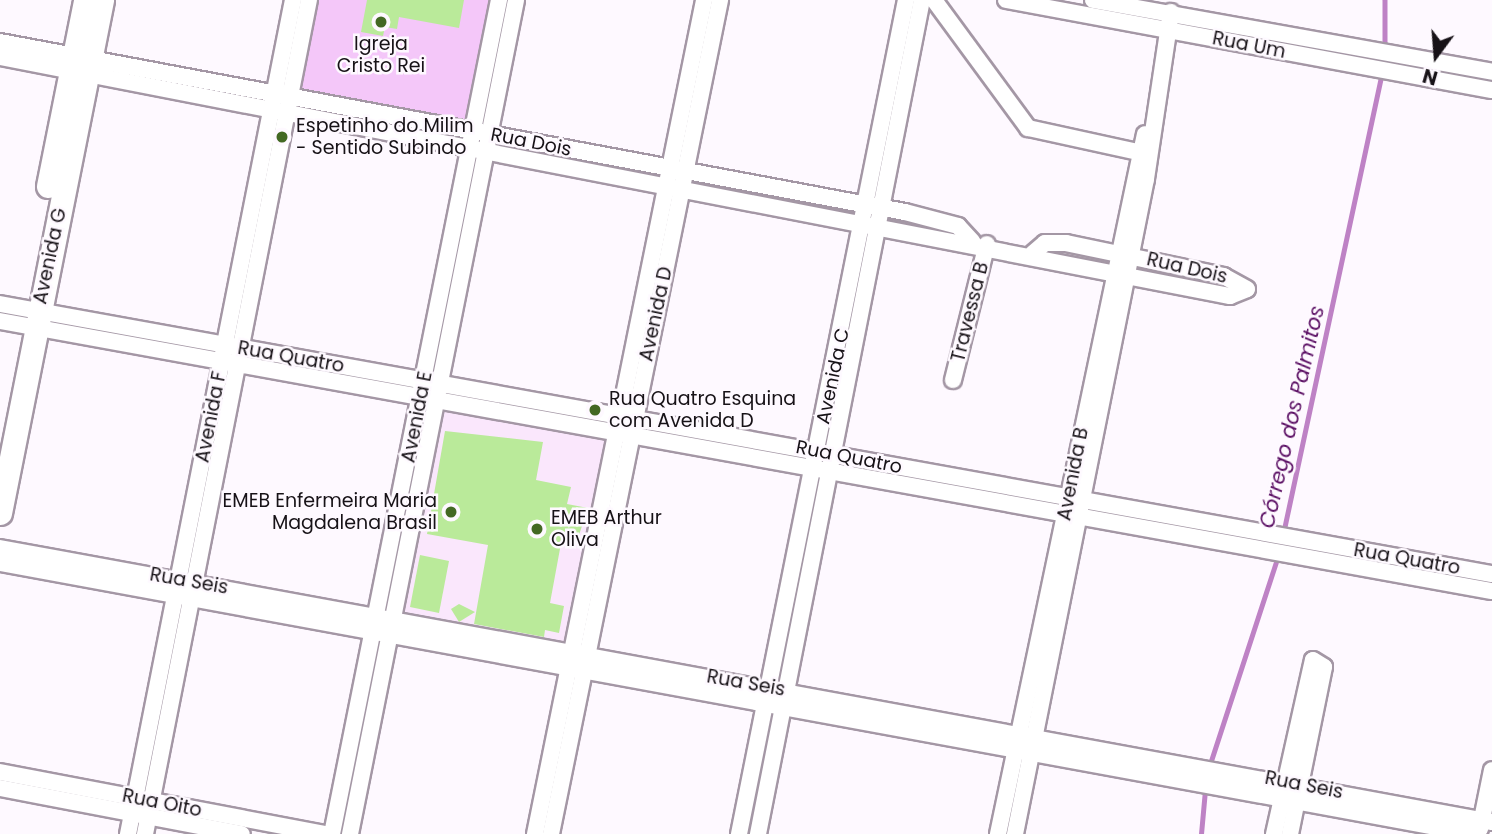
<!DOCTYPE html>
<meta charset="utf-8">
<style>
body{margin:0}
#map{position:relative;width:1492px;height:834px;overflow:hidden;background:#fef9ff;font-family:Poppins,sans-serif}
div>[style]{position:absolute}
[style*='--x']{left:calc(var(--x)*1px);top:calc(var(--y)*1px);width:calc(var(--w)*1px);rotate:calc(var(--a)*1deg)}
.built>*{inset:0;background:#fae7fc}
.green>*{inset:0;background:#f4c7f9}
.stream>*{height:4.5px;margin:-2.25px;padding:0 2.25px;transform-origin:2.25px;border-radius:2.25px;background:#be82c5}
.building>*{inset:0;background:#baea9a}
.roads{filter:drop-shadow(2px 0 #a497a5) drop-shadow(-2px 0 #a497a5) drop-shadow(0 2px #a497a5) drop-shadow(0 -2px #a497a5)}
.street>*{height:16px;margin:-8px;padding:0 8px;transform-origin:8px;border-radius:8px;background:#fff}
.secondary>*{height:23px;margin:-11.5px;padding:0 11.5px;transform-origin:11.5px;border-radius:11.5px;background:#fff}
.dots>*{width:19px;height:19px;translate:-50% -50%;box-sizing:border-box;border:4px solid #fef9ff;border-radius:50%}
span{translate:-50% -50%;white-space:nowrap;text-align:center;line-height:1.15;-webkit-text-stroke:5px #fef9ff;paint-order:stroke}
.poi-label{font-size:19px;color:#171217}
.left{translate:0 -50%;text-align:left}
.right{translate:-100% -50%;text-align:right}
.street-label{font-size:19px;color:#171217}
.water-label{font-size:21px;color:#5b0f64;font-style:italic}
.north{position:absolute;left:1401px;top:21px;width:70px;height:70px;-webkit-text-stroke:5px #fef9ff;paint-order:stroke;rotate:196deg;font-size:19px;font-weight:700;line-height:28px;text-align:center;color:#171217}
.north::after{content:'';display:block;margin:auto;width:24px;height:32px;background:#171217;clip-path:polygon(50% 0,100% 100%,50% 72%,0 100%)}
</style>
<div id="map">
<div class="built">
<div style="clip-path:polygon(438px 402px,613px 433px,568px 644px,398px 613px)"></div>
</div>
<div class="green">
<div style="clip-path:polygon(309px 0,499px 0,473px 131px,290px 97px)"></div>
</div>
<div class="stream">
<div style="--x:1385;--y:0;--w:48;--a:90"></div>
<div style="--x:1283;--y:534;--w:471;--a:-77.9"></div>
<div style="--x:1209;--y:767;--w:222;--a:-71.9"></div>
<div style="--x:1201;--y:834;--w:44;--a:-84.8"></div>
</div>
<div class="building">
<div style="clip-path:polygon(367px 0,464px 0,459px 28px,399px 17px,397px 29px,385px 27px,383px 36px,361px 32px)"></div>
<div style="clip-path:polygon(445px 431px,543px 442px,536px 480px,571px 487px,567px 504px,588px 508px,577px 541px,562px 538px,550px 603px,564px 606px,559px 633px,545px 630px,544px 637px,474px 624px,488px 545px,427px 534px)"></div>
<div style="clip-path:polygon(420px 555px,449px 561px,439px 613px,410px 607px)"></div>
<div style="clip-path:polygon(459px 604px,475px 612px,459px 622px,451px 609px)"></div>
</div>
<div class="roads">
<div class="street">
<div style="--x:934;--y:0;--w:159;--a:53.7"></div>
<div style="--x:1028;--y:128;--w:122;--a:12.3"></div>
<div style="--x:1006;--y:0;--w:494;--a:10.5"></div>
<div style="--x:1093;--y:0;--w:405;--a:10.2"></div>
<div style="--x:0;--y:42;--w:921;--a:10.64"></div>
<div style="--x:905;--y:212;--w:55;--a:14.8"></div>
<div style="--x:958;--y:226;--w:21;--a:47"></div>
<div style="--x:0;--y:57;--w:1253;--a:11"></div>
<div style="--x:1230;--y:296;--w:18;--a:-22"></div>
<div style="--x:1247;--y:289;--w:26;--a:-151"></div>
<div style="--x:1224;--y:276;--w:161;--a:-168.2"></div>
<div style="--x:1066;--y:243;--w:21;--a:180"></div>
<div style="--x:1045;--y:243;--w:16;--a:140"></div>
<div style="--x:0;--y:304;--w:1516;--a:10.26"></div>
<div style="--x:0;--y:321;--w:1516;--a:10.26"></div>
<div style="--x:953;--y:380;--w:140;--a:-76"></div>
<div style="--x:0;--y:548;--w:1517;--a:10.41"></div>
<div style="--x:0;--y:563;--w:1499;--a:10.42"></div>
<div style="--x:0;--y:772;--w:330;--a:10.8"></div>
<div style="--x:0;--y:788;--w:246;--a:10.8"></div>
<div style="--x:1480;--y:829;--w:60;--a:-78.5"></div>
<div style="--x:128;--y:834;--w:850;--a:-78.81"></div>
<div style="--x:145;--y:834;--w:850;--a:-78.88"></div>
<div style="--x:332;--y:834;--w:851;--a:-78.68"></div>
<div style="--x:350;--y:834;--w:850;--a:-78.74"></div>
<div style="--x:535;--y:834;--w:851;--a:-78.54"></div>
<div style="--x:551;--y:834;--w:851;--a:-78.54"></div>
<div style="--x:739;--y:834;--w:851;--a:-78.68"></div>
<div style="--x:758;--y:834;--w:850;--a:-78.88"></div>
<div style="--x:998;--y:834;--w:715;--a:-78.14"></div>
<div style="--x:1015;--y:834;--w:668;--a:-78.69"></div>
<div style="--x:1146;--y:179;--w:169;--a:-81.5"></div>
<div style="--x:1274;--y:834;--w:178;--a:-77.4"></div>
<div style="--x:1313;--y:660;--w:13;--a:32"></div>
<div style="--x:1324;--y:667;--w:170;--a:101.5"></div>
</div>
<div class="secondary">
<div style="--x:48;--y:186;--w:190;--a:-78.7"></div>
<div style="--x:0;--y:513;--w:523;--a:-78.75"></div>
</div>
</div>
<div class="dots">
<div style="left:381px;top:22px;background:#436923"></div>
<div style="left:282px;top:137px;background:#436923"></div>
<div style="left:595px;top:410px;background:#436923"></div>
<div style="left:451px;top:512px;background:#436923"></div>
<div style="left:537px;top:529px;background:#436923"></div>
</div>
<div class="poi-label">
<span style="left:381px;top:55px">Igreja<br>Cristo Rei</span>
<span class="left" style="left:296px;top:137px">Espetinho do Milim<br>- Sentido Subindo</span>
<span class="left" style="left:609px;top:410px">Rua Quatro Esquina<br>com Avenida D</span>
<span class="right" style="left:437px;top:512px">EMEB Enfermeira Maria<br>Magdalena Brasil</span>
<span class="left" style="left:551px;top:529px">EMEB Arthur<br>Oliva</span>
</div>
<div class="street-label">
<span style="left:1249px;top:45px;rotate:11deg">Rua Um</span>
<span style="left:531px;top:142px;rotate:11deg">Rua Dois</span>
<span style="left:50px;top:256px;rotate:-78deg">Avenida G</span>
<span style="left:1187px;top:268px;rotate:13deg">Rua Dois</span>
<span style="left:970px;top:312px;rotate:-76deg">Travessa B</span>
<span style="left:656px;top:314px;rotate:-78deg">Avenida D</span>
<span style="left:291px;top:357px;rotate:10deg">Rua Quatro</span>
<span style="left:833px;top:376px;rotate:-78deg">Avenida C</span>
<span style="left:211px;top:417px;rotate:-79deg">Avenida F</span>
<span style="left:417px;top:417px;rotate:-79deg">Avenida E</span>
<span style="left:849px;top:457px;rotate:11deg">Rua Quatro</span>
<span style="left:1073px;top:474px;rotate:-79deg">Avenida B</span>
<span style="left:1407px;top:559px;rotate:10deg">Rua Quatro</span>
<span style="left:189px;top:581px;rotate:10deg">Rua Seis</span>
<span style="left:746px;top:683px;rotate:10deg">Rua Seis</span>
<span style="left:1304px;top:785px;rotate:11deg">Rua Seis</span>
<span style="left:162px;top:803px;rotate:11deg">Rua Oito</span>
</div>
<div class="water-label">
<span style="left:1292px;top:417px;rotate:-77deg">Córrego dos Palmitos</span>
</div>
<div class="north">N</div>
</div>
